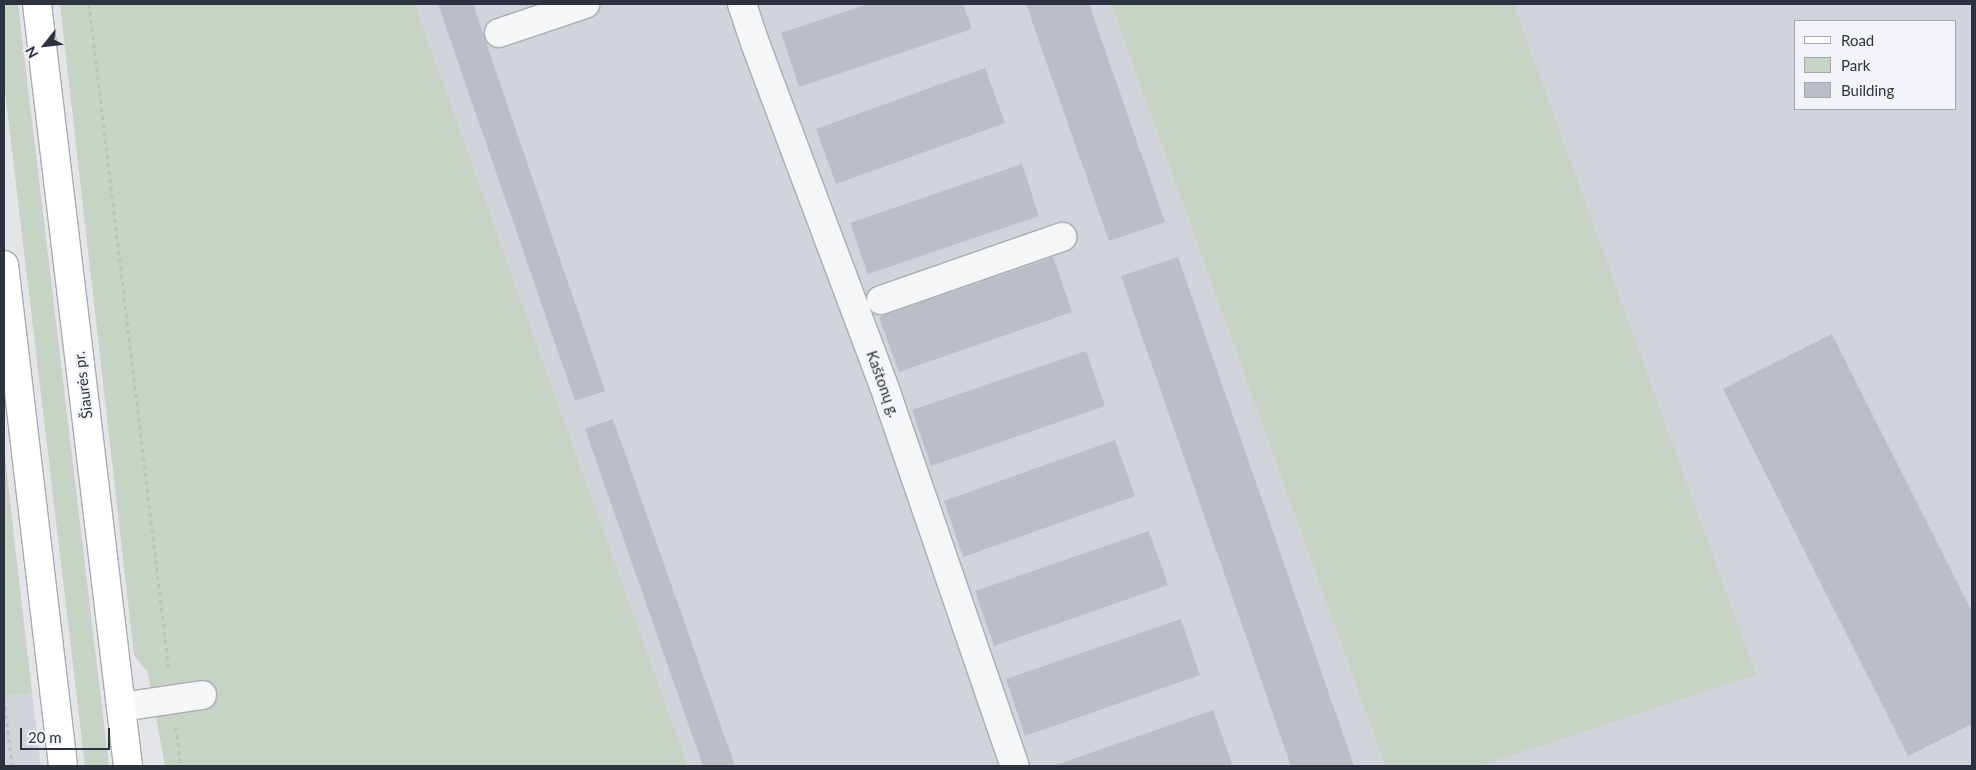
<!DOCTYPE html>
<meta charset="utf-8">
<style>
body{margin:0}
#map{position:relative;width:1976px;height:770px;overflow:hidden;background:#e3e5e9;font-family:Lato,sans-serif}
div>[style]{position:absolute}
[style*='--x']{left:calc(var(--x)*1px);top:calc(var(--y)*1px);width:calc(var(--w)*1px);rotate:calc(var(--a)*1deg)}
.built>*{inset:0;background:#d1d4db}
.green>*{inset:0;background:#c7d3c5}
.building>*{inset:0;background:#babec6}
.path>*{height:3px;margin-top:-1.5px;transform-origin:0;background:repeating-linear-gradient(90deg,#bdbfc4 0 4px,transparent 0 8px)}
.roads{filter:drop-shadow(1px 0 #a8acb3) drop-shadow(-1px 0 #a8acb3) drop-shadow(0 1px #a8acb3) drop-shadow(0 -1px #a8acb3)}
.minor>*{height:28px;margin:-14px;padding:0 14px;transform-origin:14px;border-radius:14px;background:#f5f6f8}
.major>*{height:28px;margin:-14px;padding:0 14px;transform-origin:14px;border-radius:14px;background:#fff}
span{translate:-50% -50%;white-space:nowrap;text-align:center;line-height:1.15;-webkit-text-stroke:4.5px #f2f4f7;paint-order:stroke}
.street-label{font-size:15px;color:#2c3240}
.frame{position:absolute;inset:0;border:5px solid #2c3240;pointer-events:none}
.legend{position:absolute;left:1794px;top:20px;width:162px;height:90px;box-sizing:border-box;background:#f2f4f7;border:1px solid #a3a6ae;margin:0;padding:6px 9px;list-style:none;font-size:15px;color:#2c3240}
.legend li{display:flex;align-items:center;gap:10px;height:25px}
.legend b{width:25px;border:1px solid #a3a6ae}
.north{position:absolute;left:20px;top:20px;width:50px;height:50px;-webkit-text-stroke:4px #f2f4f7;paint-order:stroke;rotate:241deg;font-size:14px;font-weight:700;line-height:20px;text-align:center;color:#2c3240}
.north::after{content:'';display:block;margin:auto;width:18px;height:22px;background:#2c3240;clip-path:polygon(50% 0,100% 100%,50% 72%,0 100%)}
.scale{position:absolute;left:20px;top:728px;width:90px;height:22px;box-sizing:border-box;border:2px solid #2c3240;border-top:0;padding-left:6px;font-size:15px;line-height:18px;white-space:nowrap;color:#2c3240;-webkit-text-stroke:4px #f2f4f7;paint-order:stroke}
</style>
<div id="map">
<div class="built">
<div style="clip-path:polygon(415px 4px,1111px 4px,1385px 766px,688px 766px)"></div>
<div style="clip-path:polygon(evenodd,1514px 4px,1972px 4px,1972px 766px,1480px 766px,1755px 675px,1514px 4px,1795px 21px,1955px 21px,1955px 109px,1795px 109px,1795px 21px)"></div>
<div style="clip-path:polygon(32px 693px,41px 766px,4px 766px,4px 696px)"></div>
</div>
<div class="green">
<div style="clip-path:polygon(4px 4px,18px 4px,109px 766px,85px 766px,4px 83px)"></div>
<div style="clip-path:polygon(60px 4px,415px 4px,688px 766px,165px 766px,148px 673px,134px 655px)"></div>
<div style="clip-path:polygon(1111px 4px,1514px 4px,1756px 675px,1480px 766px,1385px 766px)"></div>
<div style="clip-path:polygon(4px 449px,32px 693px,4px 696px)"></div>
</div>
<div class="building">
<div style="clip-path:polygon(438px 4px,473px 4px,605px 391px,575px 401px)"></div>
<div style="clip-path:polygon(868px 4px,963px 4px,972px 29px,799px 87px,781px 33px)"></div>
<div style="clip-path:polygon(1026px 4px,1089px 4px,1165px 222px,1109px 241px)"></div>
<div style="clip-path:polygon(985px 68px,1005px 123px,836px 184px,816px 129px)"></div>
<div style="clip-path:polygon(1022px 164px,1039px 216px,868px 274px,850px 223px)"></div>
<div style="clip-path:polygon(1053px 257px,1072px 312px,899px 372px,879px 317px)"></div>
<div style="clip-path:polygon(1178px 257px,1354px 766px,1291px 766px,1121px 276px)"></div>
<div style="clip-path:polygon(1832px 334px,1972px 612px,1972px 724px,1908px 756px,1723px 389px)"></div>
<div style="clip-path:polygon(1086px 351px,1105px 406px,931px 466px,912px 410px)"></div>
<div style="clip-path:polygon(613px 419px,735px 766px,703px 766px,585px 429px)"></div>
<div style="clip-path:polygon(1115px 440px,1135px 496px,963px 557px,944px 501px)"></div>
<div style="clip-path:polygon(1149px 531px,1168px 585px,994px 646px,975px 591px)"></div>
<div style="clip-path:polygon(1181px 619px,1200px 675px,1025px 736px,1006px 679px)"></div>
<div style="clip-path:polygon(1213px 710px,1232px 764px,1226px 766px,1053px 766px)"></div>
</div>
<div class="path">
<div style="--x:89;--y:4;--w:672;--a:83.16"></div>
<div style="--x:4;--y:699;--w:67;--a:83.2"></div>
<div style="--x:176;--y:727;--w:39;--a:83"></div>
</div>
<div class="roads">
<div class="minor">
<div style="--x:742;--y:4;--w:41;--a:71.6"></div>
<div style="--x:755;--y:43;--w:376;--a:69.4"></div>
<div style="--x:887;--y:395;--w:392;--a:71"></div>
<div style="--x:499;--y:33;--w:91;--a:-18.6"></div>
<div style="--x:881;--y:300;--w:192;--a:-19.2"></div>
<div style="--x:121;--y:707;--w:82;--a:-8.4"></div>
</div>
<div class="major">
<div style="--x:37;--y:4;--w:767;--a:83.19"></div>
<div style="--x:4;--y:265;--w:504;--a:83.28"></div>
</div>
</div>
<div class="street-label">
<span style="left:883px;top:384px;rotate:70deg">Kaštonų g.</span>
<span style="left:83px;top:385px;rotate:-97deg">Šiaurės pr.</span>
</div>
<div class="frame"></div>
<ul class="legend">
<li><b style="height:6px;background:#fff"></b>Road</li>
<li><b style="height:14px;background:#c7d3c5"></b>Park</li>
<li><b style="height:14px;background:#babec6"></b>Building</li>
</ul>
<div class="north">N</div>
<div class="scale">20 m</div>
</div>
